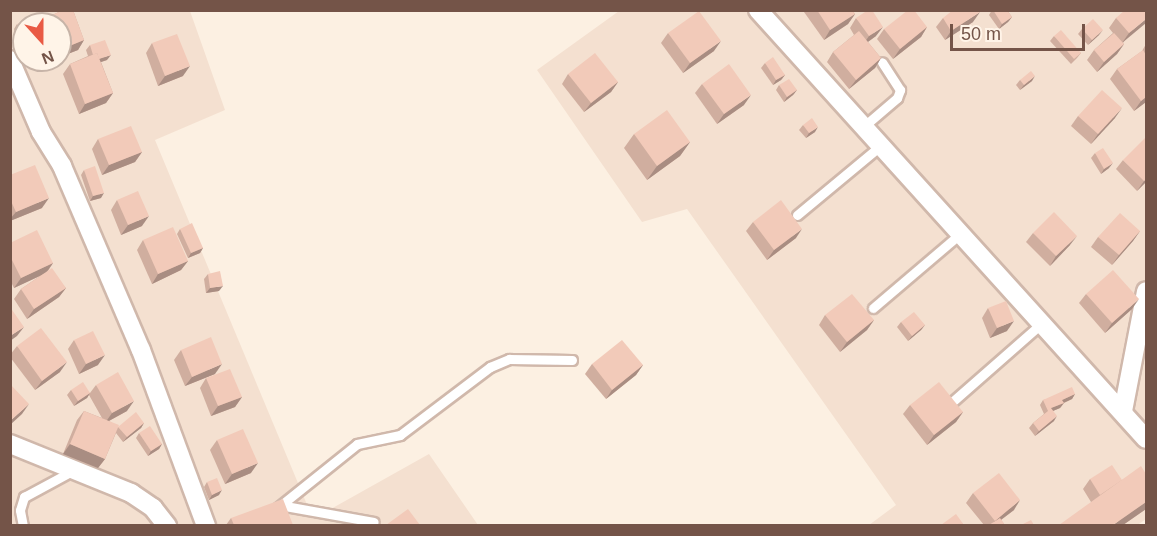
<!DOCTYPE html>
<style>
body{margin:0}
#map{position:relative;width:1157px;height:536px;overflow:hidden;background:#fcf0e2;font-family:Arial,sans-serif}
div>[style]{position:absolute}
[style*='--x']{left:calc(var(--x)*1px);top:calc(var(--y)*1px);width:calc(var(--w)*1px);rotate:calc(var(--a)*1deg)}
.residential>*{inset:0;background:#f4e0d0}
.roads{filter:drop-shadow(2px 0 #d0b8ab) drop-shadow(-2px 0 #d0b8ab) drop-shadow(0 2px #d0b8ab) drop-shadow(0 -2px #d0b8ab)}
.service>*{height:9px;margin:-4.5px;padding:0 4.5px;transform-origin:4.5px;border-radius:4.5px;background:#fff}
.minor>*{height:18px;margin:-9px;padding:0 9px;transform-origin:9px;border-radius:9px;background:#fff}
.wall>*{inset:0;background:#d0ae9f}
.shaded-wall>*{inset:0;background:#a98d82}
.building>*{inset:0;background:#f2cab9}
span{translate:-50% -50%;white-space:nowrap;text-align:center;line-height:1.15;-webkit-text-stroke:6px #fff4e8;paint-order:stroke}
.frame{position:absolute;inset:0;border:12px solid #745448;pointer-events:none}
.north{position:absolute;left:12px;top:12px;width:60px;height:60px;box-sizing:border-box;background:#fff4e8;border:2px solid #c7b4a8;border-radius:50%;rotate:159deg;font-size:16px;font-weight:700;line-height:24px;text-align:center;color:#745448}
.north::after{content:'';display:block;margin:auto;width:21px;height:27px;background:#e95a44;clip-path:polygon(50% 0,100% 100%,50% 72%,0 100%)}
.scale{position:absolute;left:950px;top:24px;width:135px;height:27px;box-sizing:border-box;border:3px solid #745448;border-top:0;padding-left:8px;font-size:18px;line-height:21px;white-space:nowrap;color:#745448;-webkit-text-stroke:4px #fff4e8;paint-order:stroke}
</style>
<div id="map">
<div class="residential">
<div style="clip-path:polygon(evenodd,10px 11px,190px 11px,225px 110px,155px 140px,313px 519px,429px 454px,478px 525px,11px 525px,10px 11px,24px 24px,60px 24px,60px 60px,24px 60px,24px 24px)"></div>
<div style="clip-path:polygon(619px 11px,1146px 11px,1146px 519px,1136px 526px,869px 525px,896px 505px,687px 209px,642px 222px,537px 70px)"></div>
</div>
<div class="roads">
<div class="service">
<div style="--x:863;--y:127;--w:45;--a:-40.5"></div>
<div style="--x:897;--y:98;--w:9;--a:-69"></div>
<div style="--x:900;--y:90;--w:33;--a:-123"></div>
<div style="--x:797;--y:215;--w:108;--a:-39.7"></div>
<div style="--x:873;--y:308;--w:114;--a:-40.4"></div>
<div style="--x:952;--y:402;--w:120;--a:-41.3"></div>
<div style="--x:285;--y:506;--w:90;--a:10.2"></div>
<div style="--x:276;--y:509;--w:104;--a:-38.7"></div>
<div style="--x:357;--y:444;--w:44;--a:-11.8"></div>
<div style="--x:400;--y:435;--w:113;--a:-37.1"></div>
<div style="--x:490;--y:367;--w:21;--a:-23"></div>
<div style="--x:509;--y:359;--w:63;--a:0.9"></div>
<div style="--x:23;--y:526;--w:16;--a:-101"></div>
<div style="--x:20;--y:510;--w:14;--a:-73"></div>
<div style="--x:24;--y:497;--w:55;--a:-28.4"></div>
</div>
<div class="minor">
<div style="--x:758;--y:10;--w:578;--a:47.87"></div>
<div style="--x:10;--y:60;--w:78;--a:66.7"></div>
<div style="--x:41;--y:132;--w:40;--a:58"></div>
<div style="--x:62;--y:166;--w:200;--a:66.8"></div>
<div style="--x:141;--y:350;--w:188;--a:69.7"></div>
<div style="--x:1123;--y:411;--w:122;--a:-79.1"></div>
<div style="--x:10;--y:444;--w:131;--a:22"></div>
<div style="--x:131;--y:493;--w:27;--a:34"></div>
<div style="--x:153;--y:508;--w:23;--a:52"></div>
</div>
</div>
<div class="wall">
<div style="clip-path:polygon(63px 10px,73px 10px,84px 40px,78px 50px,60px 57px,60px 24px,44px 24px,50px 16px)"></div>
<div style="clip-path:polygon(805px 10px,852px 10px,855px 14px,848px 24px,824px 40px,804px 12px)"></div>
<div style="clip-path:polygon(992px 10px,1007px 10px,1012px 17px,1008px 22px,999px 29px,989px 15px)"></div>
<div style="clip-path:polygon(1146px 10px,1123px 43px,1124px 44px,1117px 54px,1097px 72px,1087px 60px,1094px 50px,1113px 33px,1109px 28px,1116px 18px)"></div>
<div style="clip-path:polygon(856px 18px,876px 36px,868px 42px,881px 58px,875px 68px,849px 89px,827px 62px,833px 52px,854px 35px,850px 28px)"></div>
<div style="clip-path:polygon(943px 18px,973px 22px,945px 40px,936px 27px)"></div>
<div style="clip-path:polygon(17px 24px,24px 41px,19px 43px,14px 29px)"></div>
<div style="clip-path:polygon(927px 27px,921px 37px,893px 59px,877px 39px,884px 29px)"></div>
<div style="clip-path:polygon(1082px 29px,1099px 35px,1088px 45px,1078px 34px)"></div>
<div style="clip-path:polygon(668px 33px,714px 51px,683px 73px,661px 43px)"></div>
<div style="clip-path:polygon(1054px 36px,1081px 53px,1077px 58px,1071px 64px,1050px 41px)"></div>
<div style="clip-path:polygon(152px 43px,183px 76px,158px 86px,146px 53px)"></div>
<div style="clip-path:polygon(1146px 44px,1146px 102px,1134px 111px,1110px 79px,1117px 69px,1142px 51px)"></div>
<div style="clip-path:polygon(90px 45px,107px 60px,101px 62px,113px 93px,106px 103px,79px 114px,63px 74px,70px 64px,88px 56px,86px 50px)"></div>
<div style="clip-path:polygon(765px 63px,785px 75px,781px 80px,773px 85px,761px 68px)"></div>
<div style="clip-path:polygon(568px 74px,618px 82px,611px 92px,584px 112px,562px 84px)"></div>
<div style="clip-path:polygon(1020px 80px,1032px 81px,1020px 90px,1016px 85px)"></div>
<div style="clip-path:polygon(702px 84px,744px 105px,717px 124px,695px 93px)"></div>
<div style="clip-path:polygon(779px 85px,797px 90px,793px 95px,784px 102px,776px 90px)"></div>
<div style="clip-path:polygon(1078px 116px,1115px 118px,1091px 144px,1071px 126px)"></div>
<div style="clip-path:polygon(803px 125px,815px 132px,806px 138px,799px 130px)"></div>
<div style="clip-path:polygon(634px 134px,690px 142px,680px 156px,647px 180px,624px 148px)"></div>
<div style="clip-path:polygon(98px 139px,142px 152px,135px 162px,102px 175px,92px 149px)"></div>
<div style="clip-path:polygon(1095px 153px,1109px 168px,1101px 174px,1091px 158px)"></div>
<div style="clip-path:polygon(1123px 160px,1146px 182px,1137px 191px,1116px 169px)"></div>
<div style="clip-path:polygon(84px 170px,101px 198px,90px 201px,81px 175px)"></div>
<div style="clip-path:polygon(10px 175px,42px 208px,10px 221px)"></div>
<div style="clip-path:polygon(117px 200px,142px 226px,121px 235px,111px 210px)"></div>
<div style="clip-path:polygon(753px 222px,796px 238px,767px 260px,746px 231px)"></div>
<div style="clip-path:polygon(180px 229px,203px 248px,200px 253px,188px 258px,177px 234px)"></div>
<div style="clip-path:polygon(1140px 231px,1133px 241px,1112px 265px,1091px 247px,1098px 237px)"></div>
<div style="clip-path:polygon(1033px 233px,1070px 245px,1050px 266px,1026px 242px)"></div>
<div style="clip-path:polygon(143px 240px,188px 261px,181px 270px,152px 284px,137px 250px)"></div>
<div style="clip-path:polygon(10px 243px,53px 263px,48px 271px,66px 288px,59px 297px,27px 319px,14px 299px,21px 289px,40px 276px,14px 288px,10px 280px)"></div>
<div style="clip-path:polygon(208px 274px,219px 291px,206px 293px,204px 279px)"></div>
<div style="clip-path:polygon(1086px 294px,1132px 309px,1105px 333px,1079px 303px)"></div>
<div style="clip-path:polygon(988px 308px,1007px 331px,990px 338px,982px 318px)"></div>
<div style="clip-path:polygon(825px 315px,874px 320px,867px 330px,840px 352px,819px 325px)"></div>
<div style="clip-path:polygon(901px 322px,925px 325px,921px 330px,908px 341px,897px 327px)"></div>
<div style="clip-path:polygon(1146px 335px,1146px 362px,1145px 362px,1145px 337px)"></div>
<div style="clip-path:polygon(74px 340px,98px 365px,79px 374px,68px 349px)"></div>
<div style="clip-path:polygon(17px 346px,60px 372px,35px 390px,10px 357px,10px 355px)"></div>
<div style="clip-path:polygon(181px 350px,215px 374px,185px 386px,174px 360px)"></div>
<div style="clip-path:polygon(592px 364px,643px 365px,636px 375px,606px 399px,585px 374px)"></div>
<div style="clip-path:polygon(206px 378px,242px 397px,235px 407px,211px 416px,200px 388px)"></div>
<div style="clip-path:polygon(96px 385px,127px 411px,109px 421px,118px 427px,144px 423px,141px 428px,123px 442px,116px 433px,105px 459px,98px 468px,63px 454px,77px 420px,84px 411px,102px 418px,89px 395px,87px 398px,74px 406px,67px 395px,71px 390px,90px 393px)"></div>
<div style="clip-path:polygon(1075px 394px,1072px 399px,1064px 403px,1060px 408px,1053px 411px,1054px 421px,1035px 436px,1029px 428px,1033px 423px,1044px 414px,1040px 405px,1043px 400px)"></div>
<div style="clip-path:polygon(910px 405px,963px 412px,956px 422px,927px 445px,903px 414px)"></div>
<div style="clip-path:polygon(139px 433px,162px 444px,159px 449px,148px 456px,136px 438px)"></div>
<div style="clip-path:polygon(217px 440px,251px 473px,225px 484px,210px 450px)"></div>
<div style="clip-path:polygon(1146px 474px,1146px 509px,1123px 525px,1091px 502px,1083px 489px,1090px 479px,1122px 480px)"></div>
<div style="clip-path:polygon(207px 482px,219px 495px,209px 500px,204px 487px)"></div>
<div style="clip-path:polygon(973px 493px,1014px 510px,1001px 520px,1005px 525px,984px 525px,966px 503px)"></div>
<div style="clip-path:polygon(231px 518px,293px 525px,226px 525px)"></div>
</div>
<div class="shaded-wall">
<div style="clip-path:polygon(980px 12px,973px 22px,945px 40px,951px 31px)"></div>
<div style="clip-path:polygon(855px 14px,848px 24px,824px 40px,830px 30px)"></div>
<div style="clip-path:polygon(1012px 17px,1008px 22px,999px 29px,1002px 24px)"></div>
<div style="clip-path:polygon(1146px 19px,1146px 23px,1122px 43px,1129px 33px)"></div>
<div style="clip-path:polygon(883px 27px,876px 36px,862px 46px,869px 36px)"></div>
<div style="clip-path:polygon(927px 27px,921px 37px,893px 59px,900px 49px)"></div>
<div style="clip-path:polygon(1103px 30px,1099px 35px,1088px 45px,1092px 40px)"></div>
<div style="clip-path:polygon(24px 37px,24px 41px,19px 43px,22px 38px)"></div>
<div style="clip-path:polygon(84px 40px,78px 50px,60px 57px,60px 51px,62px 49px)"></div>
<div style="clip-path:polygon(721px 41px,714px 51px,683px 73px,690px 63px)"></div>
<div style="clip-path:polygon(1124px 44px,1117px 54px,1097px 72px,1104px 62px)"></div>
<div style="clip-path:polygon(111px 55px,107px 60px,92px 65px,95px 60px)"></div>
<div style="clip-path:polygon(881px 58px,875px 68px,849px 89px,856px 80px)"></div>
<div style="clip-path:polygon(190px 66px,183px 76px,158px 86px,165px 76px)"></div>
<div style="clip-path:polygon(785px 75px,781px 80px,773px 85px,776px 80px)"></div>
<div style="clip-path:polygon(1035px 76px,1032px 81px,1020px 90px,1024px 85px)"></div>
<div style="clip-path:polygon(618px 82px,611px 92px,584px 112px,591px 103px)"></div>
<div style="clip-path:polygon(797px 90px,793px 95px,784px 102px,787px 97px)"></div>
<div style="clip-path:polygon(113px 93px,106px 103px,79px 114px,85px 104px)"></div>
<div style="clip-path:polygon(751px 95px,744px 105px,717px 124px,724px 114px)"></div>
<div style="clip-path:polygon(1146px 97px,1146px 102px,1134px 111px,1141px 101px)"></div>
<div style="clip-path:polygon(1122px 108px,1115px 118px,1091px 144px,1098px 134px)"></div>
<div style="clip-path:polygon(818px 127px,815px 132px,806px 138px,809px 133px)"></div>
<div style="clip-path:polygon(690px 142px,680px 156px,647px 180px,657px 166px)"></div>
<div style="clip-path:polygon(142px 152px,135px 162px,102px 175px,109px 165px)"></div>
<div style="clip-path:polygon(1113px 163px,1109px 168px,1101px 174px,1104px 169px)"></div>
<div style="clip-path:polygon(1146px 179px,1146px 182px,1137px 191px,1144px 181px)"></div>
<div style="clip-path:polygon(104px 193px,101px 198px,90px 201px,93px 196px)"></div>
<div style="clip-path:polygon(49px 198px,42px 208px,10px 221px,10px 219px,16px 212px)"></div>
<div style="clip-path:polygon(149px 216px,142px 226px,121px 235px,128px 225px)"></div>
<div style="clip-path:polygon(802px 229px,796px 238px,767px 260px,774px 250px)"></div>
<div style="clip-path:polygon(1140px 231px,1133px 241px,1112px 265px,1119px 255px)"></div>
<div style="clip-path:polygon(1077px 236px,1070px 245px,1050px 266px,1056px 256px)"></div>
<div style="clip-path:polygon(203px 248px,200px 253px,188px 258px,191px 253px)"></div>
<div style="clip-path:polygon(188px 261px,181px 270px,152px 284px,158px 274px)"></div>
<div style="clip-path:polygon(53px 263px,46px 273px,14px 288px,21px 278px)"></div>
<div style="clip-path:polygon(223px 286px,219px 291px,206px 293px,210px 288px)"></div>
<div style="clip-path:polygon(66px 288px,59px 297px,27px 319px,34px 309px)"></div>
<div style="clip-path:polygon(1139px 299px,1132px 309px,1105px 333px,1112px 323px)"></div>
<div style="clip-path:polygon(874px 320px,867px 330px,840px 352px,847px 342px)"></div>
<div style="clip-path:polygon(1014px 321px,1007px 331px,990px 338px,997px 328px)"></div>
<div style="clip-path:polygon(925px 325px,921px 330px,908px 341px,912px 336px)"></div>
<div style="clip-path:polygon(24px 327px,17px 336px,10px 341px,10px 336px)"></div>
<div style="clip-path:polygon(105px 355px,98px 365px,79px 374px,86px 364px)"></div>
<div style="clip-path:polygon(67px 362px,60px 372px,35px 390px,42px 381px)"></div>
<div style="clip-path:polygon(222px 364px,215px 374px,185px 386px,192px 377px)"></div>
<div style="clip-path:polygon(643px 365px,636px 375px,606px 399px,612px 390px)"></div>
<div style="clip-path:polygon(90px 393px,87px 398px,74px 406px,78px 401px)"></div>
<div style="clip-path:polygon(1075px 394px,1072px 399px,1059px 405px,1062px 400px)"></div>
<div style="clip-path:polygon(242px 397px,235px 407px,211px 416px,218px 406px)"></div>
<div style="clip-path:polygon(134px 401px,127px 411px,105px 423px,112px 413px)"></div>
<div style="clip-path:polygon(1064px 403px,1060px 408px,1048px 413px,1051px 408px)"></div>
<div style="clip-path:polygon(29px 404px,22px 414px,10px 425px,10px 421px)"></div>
<div style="clip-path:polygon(963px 412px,956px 422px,927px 445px,934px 435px)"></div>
<div style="clip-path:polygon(1057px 416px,1054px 421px,1035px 436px,1039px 431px)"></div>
<div style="clip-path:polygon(144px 423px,141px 428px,123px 442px,127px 437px)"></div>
<div style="clip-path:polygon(70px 444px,105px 459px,98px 468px,63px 454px)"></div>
<div style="clip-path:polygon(162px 444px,159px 449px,148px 456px,151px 451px)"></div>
<div style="clip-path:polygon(258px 463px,251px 473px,225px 484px,232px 474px)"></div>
<div style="clip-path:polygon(222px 490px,219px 495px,209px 500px,212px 495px)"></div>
<div style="clip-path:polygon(1020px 500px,1014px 510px,994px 525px,991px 525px,995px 521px)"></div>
<div style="clip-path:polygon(1146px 502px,1146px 509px,1123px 525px,1113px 525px)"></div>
</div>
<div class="building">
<div style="clip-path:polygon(63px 10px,73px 10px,84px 40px,62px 49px,60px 44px,60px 24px,53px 24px,50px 16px)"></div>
<div style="clip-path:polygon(817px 10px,852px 10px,855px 14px,830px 30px)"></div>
<div style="clip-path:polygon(868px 10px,872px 10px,883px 27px,869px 36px,856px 18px)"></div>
<div style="clip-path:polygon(908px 10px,914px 10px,927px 27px,900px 49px,884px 29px)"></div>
<div style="clip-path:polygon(953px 10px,979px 10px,980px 12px,951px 31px,943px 18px)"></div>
<div style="clip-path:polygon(993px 10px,1007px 10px,1012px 17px,1002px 24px)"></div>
<div style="clip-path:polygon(1125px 10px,1146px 10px,1146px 19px,1129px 33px,1116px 18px)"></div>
<div style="clip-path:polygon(699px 11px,721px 41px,690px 63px,668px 33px)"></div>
<div style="clip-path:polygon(1093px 19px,1103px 30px,1092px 40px,1082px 29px)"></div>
<div style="clip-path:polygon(28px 20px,30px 24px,24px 24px,24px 37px,22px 38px,17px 24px)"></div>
<div style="clip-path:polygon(1061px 30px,1081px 53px,1074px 59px,1054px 36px)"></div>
<div style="clip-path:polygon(859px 31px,881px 58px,856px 80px,833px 52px)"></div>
<div style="clip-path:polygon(1114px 33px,1124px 44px,1104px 62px,1094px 50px)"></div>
<div style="clip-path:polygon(177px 34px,190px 66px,165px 76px,152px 43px)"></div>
<div style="clip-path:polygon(105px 40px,111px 55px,99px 59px,97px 53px,93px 55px,90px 45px)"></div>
<div style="clip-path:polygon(1143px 50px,1146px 55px,1146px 97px,1141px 101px,1117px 69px)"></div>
<div style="clip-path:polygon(97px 53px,113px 93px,85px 104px,70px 64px)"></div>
<div style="clip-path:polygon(595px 53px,618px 82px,591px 103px,568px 74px)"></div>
<div style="clip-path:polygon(773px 57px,785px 75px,776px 80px,765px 63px)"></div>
<div style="clip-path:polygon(729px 64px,751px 95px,724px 114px,702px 84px)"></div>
<div style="clip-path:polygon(1031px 71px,1035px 76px,1024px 85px,1020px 80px)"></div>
<div style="clip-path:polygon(789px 79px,797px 90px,787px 97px,779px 85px)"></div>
<div style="clip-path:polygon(1102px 90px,1122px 108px,1098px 134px,1078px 116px)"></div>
<div style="clip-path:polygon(667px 110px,690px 142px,657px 166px,634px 134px)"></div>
<div style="clip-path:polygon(812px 118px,818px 127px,809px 133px,803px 125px)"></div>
<div style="clip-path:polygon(131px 126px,142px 152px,109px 165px,98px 139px)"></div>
<div style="clip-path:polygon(1146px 137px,1146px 179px,1144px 181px,1123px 160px)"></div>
<div style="clip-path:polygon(1103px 148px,1113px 163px,1104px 169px,1095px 153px)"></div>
<div style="clip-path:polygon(35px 165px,49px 198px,16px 212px,10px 199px,10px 175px)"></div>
<div style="clip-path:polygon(95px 166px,104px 193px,93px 196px,84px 170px)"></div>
<div style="clip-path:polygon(138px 191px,149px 216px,128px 225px,117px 200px)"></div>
<div style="clip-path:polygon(781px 200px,802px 229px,774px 250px,753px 222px)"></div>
<div style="clip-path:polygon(1054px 212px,1077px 236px,1056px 256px,1033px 233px)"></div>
<div style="clip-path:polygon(1120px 213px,1140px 231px,1119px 255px,1098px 237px)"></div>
<div style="clip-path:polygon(192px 223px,203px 248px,191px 253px,180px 229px)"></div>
<div style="clip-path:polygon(173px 227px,188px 261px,158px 274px,143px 240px)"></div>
<div style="clip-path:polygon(37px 230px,53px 263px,21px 278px,10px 256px,10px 243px)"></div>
<div style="clip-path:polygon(52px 268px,66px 288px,34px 309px,21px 289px)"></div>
<div style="clip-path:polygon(1113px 270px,1139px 299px,1112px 323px,1086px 294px)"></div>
<div style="clip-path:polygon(220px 271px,223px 286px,210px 288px,208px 274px)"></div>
<div style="clip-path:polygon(852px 294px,874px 320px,847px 342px,825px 315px)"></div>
<div style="clip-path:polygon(1006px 301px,1014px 321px,997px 328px,988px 308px)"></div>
<div style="clip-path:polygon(10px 307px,24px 327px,10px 336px)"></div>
<div style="clip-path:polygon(914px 312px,925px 325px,912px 336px,901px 322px)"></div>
<div style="clip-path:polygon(41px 328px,67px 362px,42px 381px,17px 346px)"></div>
<div style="clip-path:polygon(93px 331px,105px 355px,86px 364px,74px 340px)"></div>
<div style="clip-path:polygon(211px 337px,222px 364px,192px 377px,181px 350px)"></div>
<div style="clip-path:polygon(622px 340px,643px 365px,612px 390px,592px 364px)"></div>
<div style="clip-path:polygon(230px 369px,242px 397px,218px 406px,206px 378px)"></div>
<div style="clip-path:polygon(118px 372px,134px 401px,112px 413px,96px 385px)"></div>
<div style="clip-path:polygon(83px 382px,90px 393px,78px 401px,71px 390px)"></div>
<div style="clip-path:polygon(939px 382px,963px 412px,934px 435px,910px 405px)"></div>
<div style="clip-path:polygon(10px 384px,29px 404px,10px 421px)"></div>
<div style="clip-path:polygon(1072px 387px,1075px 394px,1062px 400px,1064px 403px,1051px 408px,1057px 416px,1039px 431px,1033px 423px,1048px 411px,1043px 400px)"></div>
<div style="clip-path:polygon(84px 411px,119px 425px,105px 459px,70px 444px)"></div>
<div style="clip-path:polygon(136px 412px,144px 423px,127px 437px,118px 427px)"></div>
<div style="clip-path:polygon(150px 426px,162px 444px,151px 451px,139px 433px)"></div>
<div style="clip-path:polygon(243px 429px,258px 463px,232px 474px,217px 440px)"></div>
<div style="clip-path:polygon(1112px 465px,1122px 480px,1100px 495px,1090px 479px)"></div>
<div style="clip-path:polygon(1141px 466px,1146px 474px,1146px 502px,1113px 525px,1059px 525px)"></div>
<div style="clip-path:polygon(999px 473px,1020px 500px,995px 521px,973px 493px)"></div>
<div style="clip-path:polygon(217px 478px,222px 490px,212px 495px,207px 482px)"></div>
<div style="clip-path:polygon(283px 499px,293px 525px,234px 525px,231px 518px)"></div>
<div style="clip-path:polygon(408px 509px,420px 525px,386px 525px)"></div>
<div style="clip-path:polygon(956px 514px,964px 525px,941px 525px)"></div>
<div style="clip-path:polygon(1000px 518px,1005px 525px,989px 525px)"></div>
<div style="clip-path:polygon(1031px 520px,1034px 525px,1021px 525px)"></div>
</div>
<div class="frame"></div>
<div class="north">N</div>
<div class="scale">50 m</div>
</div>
